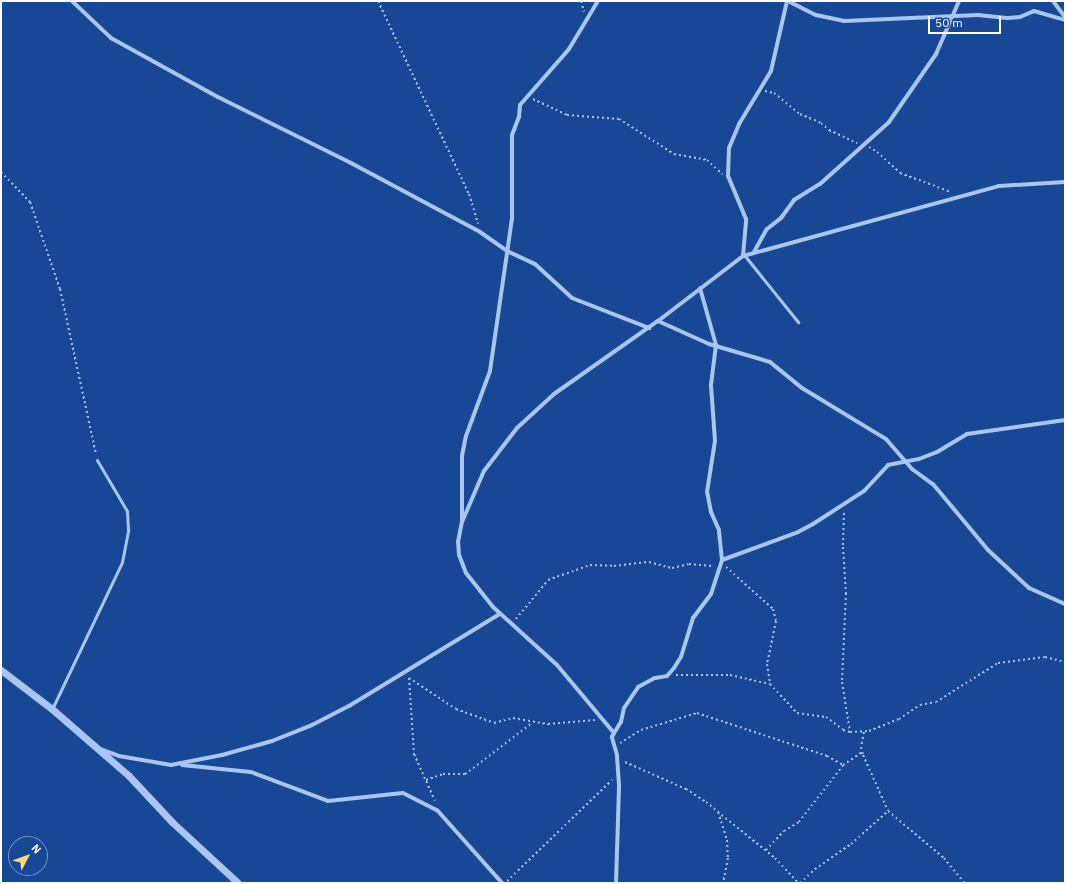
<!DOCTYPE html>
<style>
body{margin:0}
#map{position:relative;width:1066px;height:884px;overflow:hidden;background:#184796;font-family:"IBM Plex Sans",sans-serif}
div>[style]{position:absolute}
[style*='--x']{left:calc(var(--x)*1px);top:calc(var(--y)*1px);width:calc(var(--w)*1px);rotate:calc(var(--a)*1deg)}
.path>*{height:2px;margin-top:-1px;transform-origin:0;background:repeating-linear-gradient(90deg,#a9c5f1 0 2px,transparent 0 5px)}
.service>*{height:3px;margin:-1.5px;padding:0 1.5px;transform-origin:1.5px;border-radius:1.5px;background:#a9c5f1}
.minor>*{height:4px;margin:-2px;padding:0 2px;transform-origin:2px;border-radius:2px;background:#a9c5f1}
.tertiary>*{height:7px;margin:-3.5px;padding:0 3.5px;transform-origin:3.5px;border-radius:3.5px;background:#a9c5f1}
span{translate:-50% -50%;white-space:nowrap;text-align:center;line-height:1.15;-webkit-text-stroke:3px #184796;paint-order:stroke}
.frame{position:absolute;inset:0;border:2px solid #fff;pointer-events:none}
.north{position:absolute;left:8px;top:836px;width:40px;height:40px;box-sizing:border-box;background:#184796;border:1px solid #7491c0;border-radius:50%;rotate:49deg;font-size:11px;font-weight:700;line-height:16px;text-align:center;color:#fff}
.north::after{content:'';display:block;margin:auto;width:14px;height:18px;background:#ffdd69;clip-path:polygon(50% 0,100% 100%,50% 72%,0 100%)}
.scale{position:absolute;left:928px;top:16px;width:73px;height:18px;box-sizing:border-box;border:2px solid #fff;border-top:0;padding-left:5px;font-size:12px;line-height:14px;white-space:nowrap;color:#fff;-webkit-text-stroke:3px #184796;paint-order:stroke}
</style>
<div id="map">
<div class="path">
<div style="--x:378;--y:1;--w:213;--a:64.8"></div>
<div style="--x:469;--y:194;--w:31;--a:73"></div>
<div style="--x:581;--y:1;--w:11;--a:75"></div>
<div style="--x:765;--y:91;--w:9;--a:13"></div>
<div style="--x:774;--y:93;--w:33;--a:39"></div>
<div style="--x:800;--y:114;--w:23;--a:23"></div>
<div style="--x:821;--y:123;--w:11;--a:41"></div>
<div style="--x:829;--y:130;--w:31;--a:25"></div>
<div style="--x:533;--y:99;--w:38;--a:25"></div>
<div style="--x:567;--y:115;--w:52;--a:4.4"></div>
<div style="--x:619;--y:119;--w:65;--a:32.5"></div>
<div style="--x:674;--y:154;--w:34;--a:10"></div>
<div style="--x:707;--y:160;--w:21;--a:43"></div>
<div style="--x:869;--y:147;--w:9;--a:32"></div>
<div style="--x:877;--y:152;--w:31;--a:42"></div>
<div style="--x:900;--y:173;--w:54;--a:20.4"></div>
<div style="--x:1;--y:172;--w:42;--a:46"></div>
<div style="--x:30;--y:202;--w:92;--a:71"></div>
<div style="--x:60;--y:289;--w:169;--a:77.7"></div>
<div style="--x:844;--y:513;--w:34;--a:92"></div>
<div style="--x:843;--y:547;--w:46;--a:86.3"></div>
<div style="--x:846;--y:593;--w:89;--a:92.6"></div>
<div style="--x:842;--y:682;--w:51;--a:80.9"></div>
<div style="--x:726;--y:567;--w:63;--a:41.8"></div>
<div style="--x:773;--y:609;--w:12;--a:76"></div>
<div style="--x:776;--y:621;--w:44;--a:101.8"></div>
<div style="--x:767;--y:664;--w:20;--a:81"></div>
<div style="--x:770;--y:684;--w:40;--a:47"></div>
<div style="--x:797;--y:713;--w:29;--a:8"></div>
<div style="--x:826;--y:717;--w:21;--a:37"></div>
<div style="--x:843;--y:730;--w:7;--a:16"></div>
<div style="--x:850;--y:732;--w:19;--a:-3"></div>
<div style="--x:869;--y:731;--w:32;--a:-22"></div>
<div style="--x:899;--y:719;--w:25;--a:-34"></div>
<div style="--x:920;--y:705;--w:16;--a:-11"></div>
<div style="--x:936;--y:702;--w:73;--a:-32.2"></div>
<div style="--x:998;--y:663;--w:47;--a:-7.3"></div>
<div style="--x:1045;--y:657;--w:21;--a:14"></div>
<div style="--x:516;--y:619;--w:50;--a:-50.6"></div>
<div style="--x:548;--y:580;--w:45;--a:-19.7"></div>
<div style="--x:590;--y:565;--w:24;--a:2"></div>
<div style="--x:614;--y:566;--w:35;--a:-7"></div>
<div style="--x:649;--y:562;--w:24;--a:15"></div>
<div style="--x:672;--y:568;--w:17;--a:-13"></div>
<div style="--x:689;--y:564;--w:24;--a:5"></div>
<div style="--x:676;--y:675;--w:54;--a:0"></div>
<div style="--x:730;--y:675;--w:41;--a:12.7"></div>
<div style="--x:409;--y:678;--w:56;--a:33.4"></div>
<div style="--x:456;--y:709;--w:40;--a:20.2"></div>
<div style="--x:494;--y:723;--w:20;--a:-15"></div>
<div style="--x:513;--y:718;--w:36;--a:10"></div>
<div style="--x:548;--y:724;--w:47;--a:-4.9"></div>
<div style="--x:409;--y:678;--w:76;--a:86.2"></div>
<div style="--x:414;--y:754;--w:51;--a:65.9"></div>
<div style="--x:864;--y:732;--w:15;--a:101"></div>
<div style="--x:861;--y:747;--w:8;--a:76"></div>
<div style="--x:863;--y:755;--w:61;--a:65.9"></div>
<div style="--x:888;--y:811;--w:73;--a:40"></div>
<div style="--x:944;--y:858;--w:32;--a:51"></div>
<div style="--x:620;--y:743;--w:25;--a:-32"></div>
<div style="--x:641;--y:730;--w:59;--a:-16.9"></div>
<div style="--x:697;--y:713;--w:137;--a:18.3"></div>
<div style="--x:827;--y:756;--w:18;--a:29"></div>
<div style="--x:625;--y:762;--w:67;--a:23.9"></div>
<div style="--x:686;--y:789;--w:24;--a:33"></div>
<div style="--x:706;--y:802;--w:89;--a:39.1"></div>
<div style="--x:775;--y:858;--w:34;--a:47"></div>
<div style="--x:426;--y:780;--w:18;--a:-19"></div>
<div style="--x:443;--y:774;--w:22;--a:0"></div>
<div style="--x:465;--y:774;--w:84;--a:-37.3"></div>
<div style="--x:718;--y:812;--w:29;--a:72"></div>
<div style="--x:727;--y:840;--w:18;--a:87"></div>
<div style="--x:728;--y:858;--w:25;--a:101"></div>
<div style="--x:766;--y:850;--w:26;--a:-47"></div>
<div style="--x:784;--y:831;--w:17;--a:-31"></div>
<div style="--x:799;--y:822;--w:72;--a:-52.3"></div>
<div style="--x:843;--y:765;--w:23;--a:-34"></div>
<div style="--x:507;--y:881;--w:146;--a:-43.9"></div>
<div style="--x:800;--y:883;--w:21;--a:-43"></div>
<div style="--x:815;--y:869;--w:44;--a:-34.8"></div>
<div style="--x:851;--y:844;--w:50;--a:-41.7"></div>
</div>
<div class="service">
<div style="--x:745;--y:256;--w:85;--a:51.2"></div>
<div style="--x:52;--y:709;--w:163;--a:-64.5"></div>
<div style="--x:122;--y:562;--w:33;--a:-79"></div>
<div style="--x:128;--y:530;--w:19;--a:-93"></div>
<div style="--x:127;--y:511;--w:59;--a:-120.5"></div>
</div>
<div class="minor">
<div style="--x:72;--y:1;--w:54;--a:43.5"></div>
<div style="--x:111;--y:38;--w:122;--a:28.9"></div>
<div style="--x:218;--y:97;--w:148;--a:26.4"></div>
<div style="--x:351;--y:163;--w:146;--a:28.1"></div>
<div style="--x:480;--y:232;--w:33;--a:35"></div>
<div style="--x:507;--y:251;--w:31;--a:25"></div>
<div style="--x:535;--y:264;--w:50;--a:42.6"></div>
<div style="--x:572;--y:298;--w:83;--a:21.3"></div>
<div style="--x:788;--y:1;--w:31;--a:27"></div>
<div style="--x:816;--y:15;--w:29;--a:12"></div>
<div style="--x:844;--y:21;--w:134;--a:-2.6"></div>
<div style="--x:978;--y:15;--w:29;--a:6"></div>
<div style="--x:1007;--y:18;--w:13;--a:-4"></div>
<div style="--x:1020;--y:17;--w:15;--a:-23"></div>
<div style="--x:1034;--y:11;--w:32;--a:16"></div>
<div style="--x:1053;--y:1;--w:20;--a:53"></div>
<div style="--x:754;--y:252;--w:26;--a:-61"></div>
<div style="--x:767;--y:229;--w:18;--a:-38"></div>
<div style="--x:781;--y:218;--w:22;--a:-54"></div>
<div style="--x:794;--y:200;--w:31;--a:-32"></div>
<div style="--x:820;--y:184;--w:93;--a:-41.9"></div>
<div style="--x:889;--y:122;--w:83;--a:-55.3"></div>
<div style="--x:936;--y:54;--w:58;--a:-66.5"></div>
<div style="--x:743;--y:256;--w:37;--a:-85"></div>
<div style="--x:746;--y:219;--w:47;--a:-112.7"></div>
<div style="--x:728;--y:176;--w:28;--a:-88"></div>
<div style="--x:729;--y:148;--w:26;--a:-67"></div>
<div style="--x:739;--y:124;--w:62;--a:-58.9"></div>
<div style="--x:771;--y:71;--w:72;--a:-77.1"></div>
<div style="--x:658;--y:321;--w:56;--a:24.3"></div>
<div style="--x:709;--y:344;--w:64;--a:16.4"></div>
<div style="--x:770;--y:362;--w:41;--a:39.1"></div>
<div style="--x:802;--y:388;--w:98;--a:31.3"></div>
<div style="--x:886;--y:439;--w:40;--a:49"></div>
<div style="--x:912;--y:469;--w:26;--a:36"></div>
<div style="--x:933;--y:484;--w:86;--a:50.2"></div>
<div style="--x:988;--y:550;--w:56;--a:42.8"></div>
<div style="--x:1029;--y:588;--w:39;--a:24"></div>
<div style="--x:462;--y:520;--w:64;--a:-90"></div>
<div style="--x:462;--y:456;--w:20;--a:-79"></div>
<div style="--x:466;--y:436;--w:69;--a:-69.7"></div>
<div style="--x:490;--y:371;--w:155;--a:-81.8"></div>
<div style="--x:512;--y:218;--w:83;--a:-90"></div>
<div style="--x:512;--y:135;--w:19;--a:-69"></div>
<div style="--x:519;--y:117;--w:12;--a:-85"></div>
<div style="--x:520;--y:105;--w:74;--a:-48.8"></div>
<div style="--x:569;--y:49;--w:56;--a:-58.9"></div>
<div style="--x:722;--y:560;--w:81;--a:-20.2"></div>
<div style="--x:798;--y:532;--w:17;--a:-28"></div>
<div style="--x:813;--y:524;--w:61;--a:-32.9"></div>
<div style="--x:864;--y:491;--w:35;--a:-47"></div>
<div style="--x:888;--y:465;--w:32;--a:-11"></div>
<div style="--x:919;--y:459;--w:19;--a:-21"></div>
<div style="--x:937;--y:452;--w:35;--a:-31"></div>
<div style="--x:967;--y:434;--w:99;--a:-8.1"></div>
<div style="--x:614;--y:733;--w:13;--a:-58"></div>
<div style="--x:621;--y:722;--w:14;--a:-78"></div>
<div style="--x:624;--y:708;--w:25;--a:-56"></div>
<div style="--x:638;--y:687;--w:19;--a:-28"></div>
<div style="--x:655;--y:678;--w:12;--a:-9"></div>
<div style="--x:667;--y:676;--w:11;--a:-49"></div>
<div style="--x:674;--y:668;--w:13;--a:-58"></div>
<div style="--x:681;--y:657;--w:41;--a:-72.9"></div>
<div style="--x:693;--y:618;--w:30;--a:-53"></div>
<div style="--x:711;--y:594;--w:36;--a:-72"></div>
<div style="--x:722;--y:560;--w:30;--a:-96"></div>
<div style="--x:719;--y:530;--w:20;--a:-114"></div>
<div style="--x:711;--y:512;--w:20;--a:-101"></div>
<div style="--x:707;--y:492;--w:52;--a:-81.1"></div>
<div style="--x:715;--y:441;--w:56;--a:-94.1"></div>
<div style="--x:711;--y:385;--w:40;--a:-82.9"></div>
<div style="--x:716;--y:345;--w:59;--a:-105.7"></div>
<div style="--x:100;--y:749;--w:20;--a:20"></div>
<div style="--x:119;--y:756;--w:53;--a:9.8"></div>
<div style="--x:171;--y:765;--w:52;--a:-11.1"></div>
<div style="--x:222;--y:755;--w:52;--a:-15.6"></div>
<div style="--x:272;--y:741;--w:43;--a:-21.8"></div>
<div style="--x:312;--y:725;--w:42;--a:-27.2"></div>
<div style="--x:349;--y:706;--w:177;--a:-31.4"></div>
<div style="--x:182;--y:765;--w:69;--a:5.8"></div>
<div style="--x:251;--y:772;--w:82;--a:20.6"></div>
<div style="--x:328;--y:801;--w:75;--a:-6.1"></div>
<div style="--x:403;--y:793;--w:38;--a:27"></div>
<div style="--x:437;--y:810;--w:98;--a:48.3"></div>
<div style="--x:616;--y:883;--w:98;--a:-88.2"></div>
<div style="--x:619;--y:785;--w:30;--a:-94"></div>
<div style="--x:617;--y:755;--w:19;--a:-106"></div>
<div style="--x:612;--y:737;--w:4;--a:-63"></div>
<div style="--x:614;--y:733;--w:89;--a:-130"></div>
<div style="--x:557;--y:665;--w:86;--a:-137.8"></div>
<div style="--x:493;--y:607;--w:43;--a:-128.5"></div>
<div style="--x:466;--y:573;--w:19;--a:-111"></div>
<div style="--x:459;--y:555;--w:13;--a:-94"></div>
<div style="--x:458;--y:542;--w:20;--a:-79"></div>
<div style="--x:462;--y:522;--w:56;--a:-66.7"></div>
<div style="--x:484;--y:471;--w:54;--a:-52.5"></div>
<div style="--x:517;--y:428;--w:50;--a:-42.6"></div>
<div style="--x:554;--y:394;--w:127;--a:-35.1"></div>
<div style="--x:658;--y:321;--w:107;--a:-37.4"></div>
<div style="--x:743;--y:256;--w:265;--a:-15.3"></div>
<div style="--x:999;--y:186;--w:66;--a:-3.5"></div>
</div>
<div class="tertiary">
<div style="--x:1;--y:670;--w:64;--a:37.4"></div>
<div style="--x:52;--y:709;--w:102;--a:41"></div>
<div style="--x:129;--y:776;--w:63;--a:46.9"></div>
<div style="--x:172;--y:822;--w:90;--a:42.7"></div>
</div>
<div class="frame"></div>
<div class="north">N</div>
<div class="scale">50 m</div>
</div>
